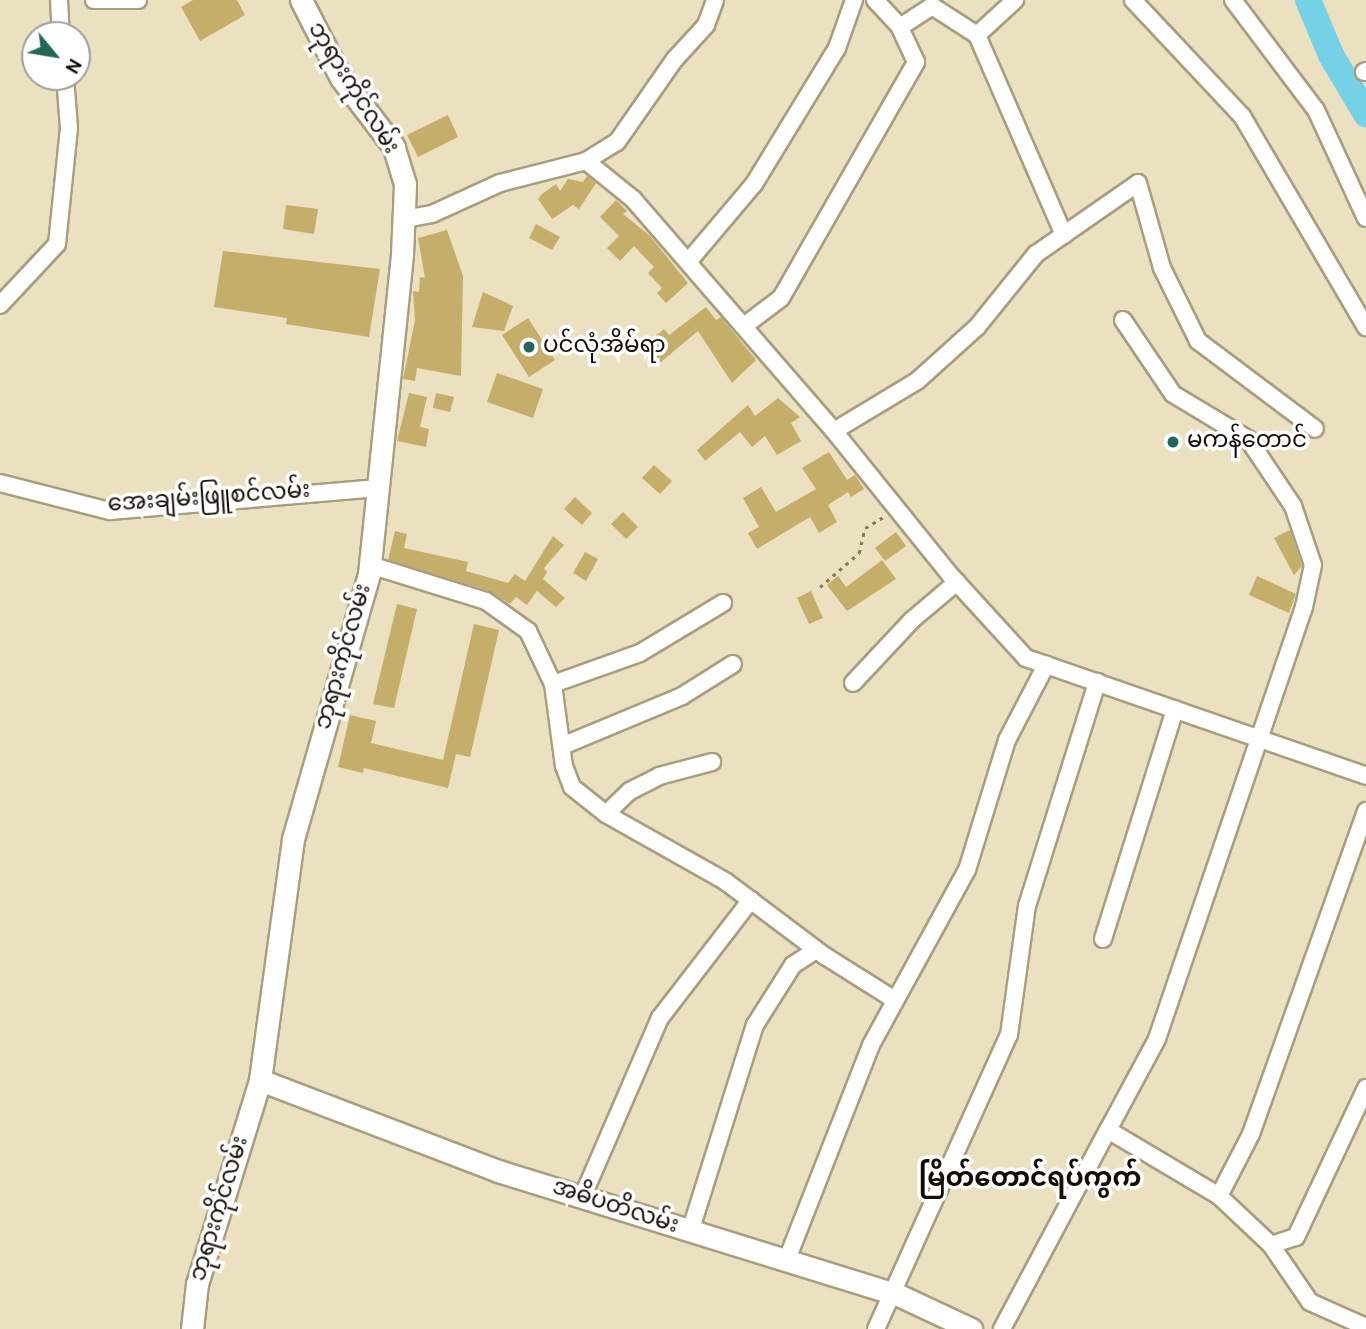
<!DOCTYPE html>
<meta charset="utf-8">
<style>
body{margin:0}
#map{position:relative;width:1366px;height:1329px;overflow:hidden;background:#ebe0bf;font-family:Overpass,"Noto Sans Myanmar",sans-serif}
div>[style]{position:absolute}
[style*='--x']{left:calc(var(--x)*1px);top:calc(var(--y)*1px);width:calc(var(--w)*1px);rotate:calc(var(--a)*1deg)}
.river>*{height:26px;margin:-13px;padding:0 13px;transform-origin:13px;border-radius:13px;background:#75d1e6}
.building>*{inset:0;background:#c5ae69}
.path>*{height:2.5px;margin-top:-1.25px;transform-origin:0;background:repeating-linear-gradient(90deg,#817963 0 3.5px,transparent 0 8.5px)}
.roads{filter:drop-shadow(2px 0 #a89e7f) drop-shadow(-2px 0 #a89e7f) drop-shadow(0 2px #a89e7f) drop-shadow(0 -2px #a89e7f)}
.street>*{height:16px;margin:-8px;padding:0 8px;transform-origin:8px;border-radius:8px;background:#fff}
.secondary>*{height:21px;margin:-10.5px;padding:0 10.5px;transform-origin:10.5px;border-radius:10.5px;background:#fff}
.dots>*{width:19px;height:19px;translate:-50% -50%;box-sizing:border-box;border:4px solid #fff;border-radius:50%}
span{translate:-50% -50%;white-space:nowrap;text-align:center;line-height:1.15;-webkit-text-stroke:7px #fff;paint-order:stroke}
.street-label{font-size:23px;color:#110d03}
.poi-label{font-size:23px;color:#110d03}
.left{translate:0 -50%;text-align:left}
.quarter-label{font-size:26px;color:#110d03;font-weight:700}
.north{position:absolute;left:21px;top:21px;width:70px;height:70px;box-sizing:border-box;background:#fff;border:2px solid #a09e9a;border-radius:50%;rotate:120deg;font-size:19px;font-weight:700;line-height:28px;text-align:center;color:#110d03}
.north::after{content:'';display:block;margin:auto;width:24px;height:32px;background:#236758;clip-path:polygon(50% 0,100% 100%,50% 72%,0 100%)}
</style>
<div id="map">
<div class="river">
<div style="--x:1308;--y:0;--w:60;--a:67.3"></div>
<div style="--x:1331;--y:55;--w:69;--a:59.3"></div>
</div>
<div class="building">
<div style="clip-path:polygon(193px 0,237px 0,245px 15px,200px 41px,181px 7px)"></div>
<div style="clip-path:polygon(448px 115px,458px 137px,418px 157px,407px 135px)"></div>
<div style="clip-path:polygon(587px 176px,596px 183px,579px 209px,573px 205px,552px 219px,538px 199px,542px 194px,556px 184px,560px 191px,568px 179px,583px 182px)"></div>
<div style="clip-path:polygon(616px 200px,627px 211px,623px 214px,650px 236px,688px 283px,666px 303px,657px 293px,662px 288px,648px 273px,654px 267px,634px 246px,620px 261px,607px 248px,619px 236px,600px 217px)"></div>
<div style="clip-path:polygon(286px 205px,318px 209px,314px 234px,283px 229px)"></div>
<div style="clip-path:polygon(536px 224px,560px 237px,552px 250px,529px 238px)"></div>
<div style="clip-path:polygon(447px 230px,463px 276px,461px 376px,417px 368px,415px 381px,403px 379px,415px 320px,413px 291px,419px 292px,420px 277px,425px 278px,418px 238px)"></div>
<div style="clip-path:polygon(223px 251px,380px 269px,369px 337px,286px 324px,287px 318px,214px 307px)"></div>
<div style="clip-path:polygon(483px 292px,513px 306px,504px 331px,472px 327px)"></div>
<div style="clip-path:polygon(706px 307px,716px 320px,721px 317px,756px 360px,732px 383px,698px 331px,655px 367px,640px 349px,664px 329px,669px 335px)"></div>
<div style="clip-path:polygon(528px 318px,555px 360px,529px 377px,502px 335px)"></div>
<div style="clip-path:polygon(497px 373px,543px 389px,533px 418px,487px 402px)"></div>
<div style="clip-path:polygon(409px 393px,427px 397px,420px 427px,429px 429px,426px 447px,397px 441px)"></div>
<div style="clip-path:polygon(436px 393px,454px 397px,450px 412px,433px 408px)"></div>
<div style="clip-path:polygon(778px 398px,800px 417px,791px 423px,801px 441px,777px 455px,765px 436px,752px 447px,740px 432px,705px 461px,697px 450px,748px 405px,755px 416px)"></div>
<div style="clip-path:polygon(829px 452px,847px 480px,855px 475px,864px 489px,851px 497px,848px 492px,828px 505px,837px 522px,819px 533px,810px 517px,757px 549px,748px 533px,759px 527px,743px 498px,761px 487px,776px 512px,816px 489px,802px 468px)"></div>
<div style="clip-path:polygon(654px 465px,672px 481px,660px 494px,642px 478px)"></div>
<div style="clip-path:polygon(575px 497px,592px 513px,582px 525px,564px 509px)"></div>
<div style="clip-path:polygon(623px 512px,638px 527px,626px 539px,611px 524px)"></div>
<div style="clip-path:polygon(1290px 530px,1302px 566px,1294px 575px,1274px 538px)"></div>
<div style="clip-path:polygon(395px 531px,407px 534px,404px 548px,468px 562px,466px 571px,508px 583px,515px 574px,525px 581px,553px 536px,564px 545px,544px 568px,547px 572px,543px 579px,565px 598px,556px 607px,537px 591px,527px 605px,516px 597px,510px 604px,489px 591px,388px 560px)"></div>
<div style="clip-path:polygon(896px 532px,906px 546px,885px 561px,875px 548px)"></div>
<div style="clip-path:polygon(585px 552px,598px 559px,586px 581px,573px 573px)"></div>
<div style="clip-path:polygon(882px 560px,896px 579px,847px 611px,827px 585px,838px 576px,846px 587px)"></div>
<div style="clip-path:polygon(1257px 576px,1296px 594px,1289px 613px,1249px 595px)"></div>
<div style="clip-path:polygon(811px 591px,823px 618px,809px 624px,797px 598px)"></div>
<div style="clip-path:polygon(397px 604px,417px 609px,394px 708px,373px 704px)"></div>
<div style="clip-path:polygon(474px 624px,499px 630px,470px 757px,456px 754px,448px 788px,364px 768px,363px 773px,338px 767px,350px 715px,376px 721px,371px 743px,443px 760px)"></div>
</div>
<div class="path">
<div style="--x:820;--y:587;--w:52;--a:-41.1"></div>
<div style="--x:859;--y:553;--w:26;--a:-77"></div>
<div style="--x:865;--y:528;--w:23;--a:-31"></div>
</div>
<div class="roads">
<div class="street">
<div style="--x:59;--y:0;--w:35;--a:87"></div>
<div style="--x:94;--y:0;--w:44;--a:0"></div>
<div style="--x:875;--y:0;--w:37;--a:47"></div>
<div style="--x:900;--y:27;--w:38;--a:-33"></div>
<div style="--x:932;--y:6;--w:54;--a:32.8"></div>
<div style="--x:977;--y:35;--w:52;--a:-42.6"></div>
<div style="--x:1133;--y:0;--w:159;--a:46.8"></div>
<div style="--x:1242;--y:116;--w:245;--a:59.6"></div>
<div style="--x:1233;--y:0;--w:138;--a:53"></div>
<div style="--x:1316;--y:110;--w:119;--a:65.2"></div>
<div style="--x:977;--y:35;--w:218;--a:66.5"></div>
<div style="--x:1364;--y:72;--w:2;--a:-27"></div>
<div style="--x:586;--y:161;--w:60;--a:39"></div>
<div style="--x:633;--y:199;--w:307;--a:49.1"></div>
<div style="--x:834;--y:431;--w:186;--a:51.1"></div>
<div style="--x:951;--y:576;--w:111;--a:47.6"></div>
<div style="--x:1026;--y:658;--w:360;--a:19.1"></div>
<div style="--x:404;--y:219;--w:28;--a:-10"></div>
<div style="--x:432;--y:214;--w:75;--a:-24.5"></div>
<div style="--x:500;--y:183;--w:89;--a:-14.3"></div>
<div style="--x:586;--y:161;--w:36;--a:-32"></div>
<div style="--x:617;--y:142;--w:101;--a:-55.1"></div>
<div style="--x:675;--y:59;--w:46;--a:-47.6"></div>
<div style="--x:706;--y:25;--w:27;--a:-70"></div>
<div style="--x:688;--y:262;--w:102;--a:-49.8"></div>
<div style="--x:754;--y:184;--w:159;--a:-58.6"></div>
<div style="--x:837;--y:48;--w:51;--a:-70.5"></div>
<div style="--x:0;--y:305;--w:83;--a:-46.9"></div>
<div style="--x:57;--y:244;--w:117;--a:-84.1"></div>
<div style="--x:69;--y:128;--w:51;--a:-94.5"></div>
<div style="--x:1123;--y:320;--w:89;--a:56"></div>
<div style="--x:1173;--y:394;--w:87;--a:31"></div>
<div style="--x:1248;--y:439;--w:81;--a:56.1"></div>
<div style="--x:1293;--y:506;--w:62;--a:71.3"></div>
<div style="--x:1313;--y:565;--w:43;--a:102.1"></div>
<div style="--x:1304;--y:607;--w:456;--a:108.8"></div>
<div style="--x:1157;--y:1039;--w:103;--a:118.3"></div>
<div style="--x:1108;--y:1130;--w:129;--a:30.7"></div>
<div style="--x:1219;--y:1196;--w:71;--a:43.3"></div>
<div style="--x:1271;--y:1245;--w:69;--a:55.6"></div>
<div style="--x:1310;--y:1302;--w:61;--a:24.1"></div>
<div style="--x:744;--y:326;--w:46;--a:-37.1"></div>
<div style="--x:781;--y:298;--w:272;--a:-60.2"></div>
<div style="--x:916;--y:62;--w:38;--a:-115"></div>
<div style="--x:834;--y:431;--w:97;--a:-31.1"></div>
<div style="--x:917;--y:381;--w:81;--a:-42"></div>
<div style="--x:977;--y:327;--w:94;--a:-51.1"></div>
<div style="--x:1036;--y:254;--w:124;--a:-34.8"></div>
<div style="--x:1138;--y:183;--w:88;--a:74.2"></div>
<div style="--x:1162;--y:268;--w:81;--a:63.7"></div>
<div style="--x:1198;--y:341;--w:146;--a:36.9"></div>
<div style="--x:0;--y:483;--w:114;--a:14.3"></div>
<div style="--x:110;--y:511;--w:269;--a:-4.9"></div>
<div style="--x:370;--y:565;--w:121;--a:17.2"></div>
<div style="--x:486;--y:601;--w:52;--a:35.5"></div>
<div style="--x:528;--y:631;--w:59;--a:64.7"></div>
<div style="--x:553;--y:684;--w:83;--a:82.4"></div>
<div style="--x:564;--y:766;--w:22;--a:69"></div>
<div style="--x:572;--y:787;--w:43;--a:38.5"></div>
<div style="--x:606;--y:814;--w:137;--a:29.4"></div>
<div style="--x:725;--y:881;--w:125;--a:36.9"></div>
<div style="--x:825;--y:956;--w:83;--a:32.2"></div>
<div style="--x:853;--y:683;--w:86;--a:-46.9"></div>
<div style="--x:912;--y:620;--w:59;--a:-40.2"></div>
<div style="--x:553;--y:684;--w:92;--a:-19.6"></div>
<div style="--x:640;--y:653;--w:97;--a:-31.1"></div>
<div style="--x:562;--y:746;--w:130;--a:-22.6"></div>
<div style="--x:682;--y:696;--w:60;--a:-32.1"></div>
<div style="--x:606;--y:814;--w:33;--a:-44"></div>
<div style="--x:630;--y:791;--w:33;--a:-27"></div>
<div style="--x:659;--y:776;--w:55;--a:-14.8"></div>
<div style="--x:1103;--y:939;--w:241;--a:-72.6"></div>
<div style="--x:1219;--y:1196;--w:70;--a:-62.7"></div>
<div style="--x:1251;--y:1134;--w:343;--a:-70.4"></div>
<div style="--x:582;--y:1198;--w:196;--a:-66.6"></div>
<div style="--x:660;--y:1018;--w:149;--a:-52.4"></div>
<div style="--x:690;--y:1232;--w:217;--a:-72.6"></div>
<div style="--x:755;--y:1025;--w:71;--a:-57.7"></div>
<div style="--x:793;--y:965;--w:27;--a:-33"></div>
<div style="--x:1271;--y:1245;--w:26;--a:-18"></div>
<div style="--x:1296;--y:1237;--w:165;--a:-64.8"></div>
<div style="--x:786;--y:1262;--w:233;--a:-68.6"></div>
<div style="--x:871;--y:1045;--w:200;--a:-61.3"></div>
<div style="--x:967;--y:870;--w:136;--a:-72.9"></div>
<div style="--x:1007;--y:740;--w:85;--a:-62.5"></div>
<div style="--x:876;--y:1329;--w:323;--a:-65.7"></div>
<div style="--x:1009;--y:1035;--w:130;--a:-82.1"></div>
<div style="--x:1027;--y:906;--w:235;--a:-72.6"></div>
<div style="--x:1002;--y:1329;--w:225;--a:-62"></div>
</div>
<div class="secondary">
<div style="--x:260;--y:1080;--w:255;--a:20.9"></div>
<div style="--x:498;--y:1171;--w:417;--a:17.2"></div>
<div style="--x:896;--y:1294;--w:83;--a:25"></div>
<div style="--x:192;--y:1329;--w:45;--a:-83.7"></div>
<div style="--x:197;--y:1284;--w:214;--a:-72.8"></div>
<div style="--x:260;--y:1080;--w:243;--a:-82.2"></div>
<div style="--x:293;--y:839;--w:276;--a:-74"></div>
<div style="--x:369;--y:574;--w:322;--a:-84.1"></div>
<div style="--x:402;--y:254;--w:70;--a:-87.5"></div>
<div style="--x:405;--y:184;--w:39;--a:-107"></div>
<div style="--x:394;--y:147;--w:87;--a:-127.5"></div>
<div style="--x:341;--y:78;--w:88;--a:-117.1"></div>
</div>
</div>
<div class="dots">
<div style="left:529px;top:347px;background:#236758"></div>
<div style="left:1173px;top:442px;background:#236758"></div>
</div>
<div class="street-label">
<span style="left:352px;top:89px;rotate:58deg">ဘုရားကိုင်လမ်း</span>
<span style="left:209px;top:499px;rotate:-4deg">အေးချမ်းဖြူစင်လမ်း</span>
<span style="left:345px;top:657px;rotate:-74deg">ဘုရားကိုင်လမ်း</span>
<span style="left:615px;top:1208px;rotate:18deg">အဓိပတိလမ်း</span>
<span style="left:221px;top:1209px;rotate:-73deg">ဘုရားကိုင်လမ်း</span>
</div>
<div class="poi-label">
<span class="left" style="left:543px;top:347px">ပင်လုံအိမ်ရာ</span>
<span class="left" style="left:1187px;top:442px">မကန်တောင်</span>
</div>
<div class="quarter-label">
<span style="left:1030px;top:1180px">မြိတ်တောင်ရပ်ကွက်</span>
</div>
<div class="north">N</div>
</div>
